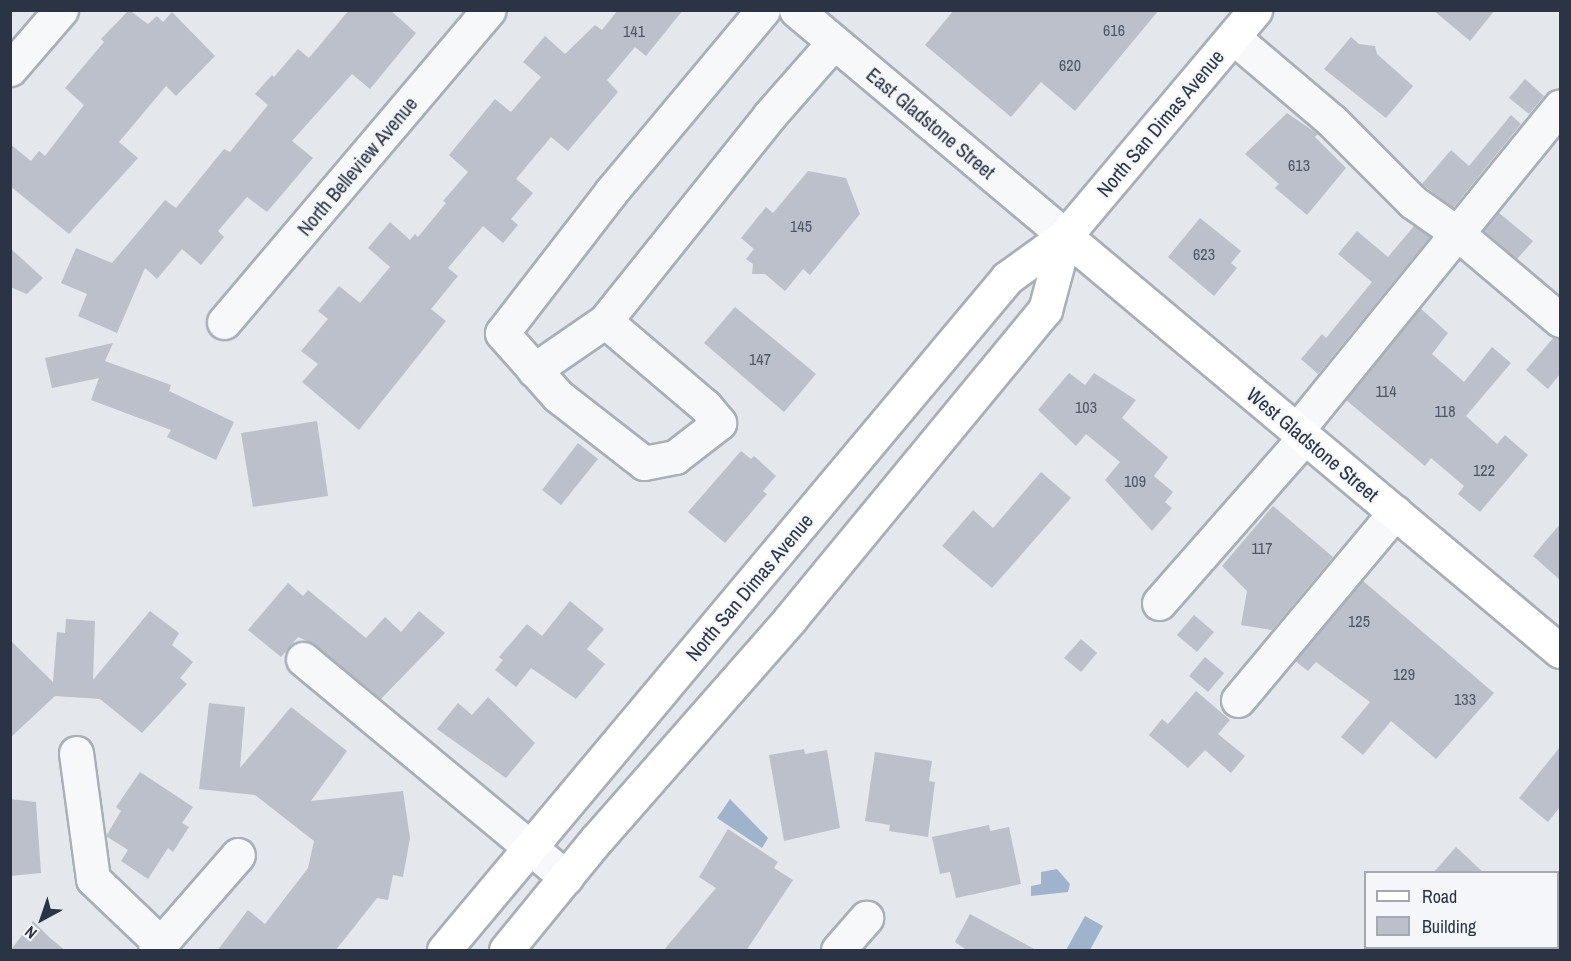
<!DOCTYPE html>
<style>
body{margin:0}
#map{position:relative;width:1571px;height:961px;overflow:hidden;background:#e4e7ec;font-family:"Archivo Narrow",sans-serif}
div>[style]{position:absolute}
[style*='--x']{left:calc(var(--x)*1px);top:calc(var(--y)*1px);width:calc(var(--w)*1px);rotate:calc(var(--a)*1deg)}
.water>*{inset:0;background:#9fb4cc}
.building>*{inset:0;background:#bbc0ca}
.roads{filter:drop-shadow(2px 0 #a9aeb7) drop-shadow(-2px 0 #a9aeb7) drop-shadow(0 2px #a9aeb7) drop-shadow(0 -2px #a9aeb7)}
.minor>*{height:33px;margin:-16.5px;padding:0 16.5px;transform-origin:16.5px;border-radius:16.5px;background:#f7f8fa}
.major>*{height:33px;margin:-16.5px;padding:0 16.5px;transform-origin:16.5px;border-radius:16.5px;background:#fff}
span{translate:-50% -50%;white-space:nowrap;text-align:center;line-height:1.15;-webkit-text-stroke:4.5px #f4f6f9;paint-order:stroke}
.number-label{font-size:16px;color:#4f5766}
.number-label span{-webkit-text-stroke-width:0}
.street-label{font-size:20px;color:#2b3445}
.frame{position:absolute;inset:0;border:12px solid #2b3445;pointer-events:none}
.legend{position:absolute;left:1364px;top:871px;width:195px;height:78px;box-sizing:border-box;background:#f4f6f9;border:2px solid #a4a8b1;margin:0;padding:8px 10px;list-style:none;font-size:18px;color:#2b3445}
.legend li{display:flex;align-items:center;gap:12px;height:30px}
.legend b{width:30px;border:2px solid #a4a8b1}
.north{position:absolute;left:12px;top:889px;width:60px;height:60px;-webkit-text-stroke:4px #f4f6f9;paint-order:stroke;rotate:220deg;font-size:16px;font-weight:700;line-height:24px;text-align:center;color:#2b3445}
.north::after{content:'';display:block;margin:auto;width:21px;height:27px;background:#2b3445;clip-path:polygon(50% 0,100% 100%,50% 72%,0 100%)}
</style>
<div id="map">
<div class="water">
<div style="clip-path:polygon(730px 799px,768px 838px,762px 848px,717px 818px)"></div>
<div style="clip-path:polygon(1057px 869px,1070px 884px,1068px 892px,1031px 896px,1031px 886px,1041px 884px,1041px 872px)"></div>
<div style="clip-path:polygon(1085px 916px,1103px 926px,1090px 950px,1066px 950px)"></div>
</div>
<div class="building">
<div style="clip-path:polygon(129px 10px,148px 24px,157px 16px,163px 22px,172px 12px,215px 56px,176px 96px,166px 86px,119px 142px,138px 158px,69px 234px,10px 186px,10px 144px,31px 161px,39px 151px,45px 156px,84px 105px,65px 88px,104px 42px,101px 39px)"></div>
<div style="clip-path:polygon(349px 10px,390px 10px,416px 33px,370px 89px,352px 74px,292px 141px,313px 158px,267px 212px,247px 197px,218px 231px,224px 237px,201px 265px,182px 249px,157px 279px,145px 268px,117px 333px,78px 316px,87px 294px,61px 283px,76px 248px,112px 263px,165px 200px,176px 208px,224px 149px,230px 152px,268px 105px,255px 94px,272px 75px,274px 77px,298px 49px,309px 58px)"></div>
<div style="clip-path:polygon(618px 10px,683px 10px,646px 56px,635px 47px,607px 80px,618px 92px,568px 151px,551px 137px,516px 179px,533px 193px,511px 219px,518px 225px,503px 243px,483px 226px,448px 268px,458px 276px,431px 309px,446px 321px,359px 430px,302px 382px,318px 364px,301px 351px,328px 319px,318px 311px,339px 286px,360px 303px,390px 267px,368px 248px,390px 222px,410px 240px,415px 234px,418px 237px,446px 203px,443px 201px,468px 172px,449px 155px,495px 99px,511px 112px,541px 77px,523px 62px,545px 36px,565px 54px,595px 25px,602px 30px)"></div>
<div style="clip-path:polygon(954px 10px,1159px 10px,1075px 111px,1041px 82px,1011px 117px,925px 45px)"></div>
<div style="clip-path:polygon(1433px 10px,1495px 10px,1470px 41px)"></div>
<div style="clip-path:polygon(1351px 37px,1359px 44px,1375px 46px,1377px 54px,1413px 86px,1386px 118px,1324px 69px)"></div>
<div style="clip-path:polygon(1525px 79px,1544px 96px,1529px 114px,1509px 98px)"></div>
<div style="clip-path:polygon(1287px 113px,1318px 134px,1315px 137px,1346px 168px,1307px 215px,1275px 188px,1279px 184px,1245px 154px)"></div>
<div style="clip-path:polygon(1511px 115px,1521px 124px,1453px 208px,1422px 184px,1451px 150px,1469px 166px)"></div>
<div style="clip-path:polygon(808px 171px,846px 178px,860px 214px,810px 275px,803px 269px,785px 291px,765px 274px,752px 274px,753px 264px,746px 259px,754px 249px,741px 238px,766px 207px,773px 213px)"></div>
<div style="clip-path:polygon(1498px 212px,1533px 241px,1517px 259px,1483px 230px)"></div>
<div style="clip-path:polygon(1200px 218px,1241px 251px,1231px 263px,1237px 268px,1214px 296px,1168px 257px)"></div>
<div style="clip-path:polygon(1414px 226px,1430px 237px,1318px 374px,1301px 359px,1322px 334px,1326px 338px,1372px 282px,1338px 254px,1357px 231px,1388px 257px)"></div>
<div style="clip-path:polygon(10px 248px,43px 278px,27px 294px,10px 287px)"></div>
<div style="clip-path:polygon(735px 307px,816px 374px,784px 412px,704px 343px)"></div>
<div style="clip-path:polygon(1420px 308px,1448px 333px,1432px 354px,1464px 382px,1492px 347px,1511px 363px,1466px 416px,1497px 444px,1505px 435px,1528px 455px,1480px 512px,1458px 494px,1464px 486px,1431px 458px,1425px 466px,1346px 400px)"></div>
<div style="clip-path:polygon(1554px 337px,1560px 338px,1560px 374px,1548px 389px,1526px 370px)"></div>
<div style="clip-path:polygon(113px 343px,105px 361px,171px 385px,169px 391px,234px 422px,216px 460px,167px 437px,171px 430px,91px 400px,99px 378px,52px 388px,45px 358px)"></div>
<div style="clip-path:polygon(1069px 373px,1085px 385px,1094px 373px,1136px 400px,1122px 418px,1168px 457px,1154px 476px,1173px 492px,1165px 502px,1172px 508px,1152px 531px,1105px 480px,1120px 462px,1086px 434px,1076px 446px,1038px 410px)"></div>
<div style="clip-path:polygon(317px 421px,328px 496px,253px 507px,241px 433px)"></div>
<div style="clip-path:polygon(578px 443px,598px 459px,561px 505px,542px 490px)"></div>
<div style="clip-path:polygon(741px 451px,751px 459px,754px 456px,776px 476px,763px 491px,767px 494px,725px 543px,688px 512px)"></div>
<div style="clip-path:polygon(1041px 472px,1071px 498px,992px 588px,942px 546px,973px 510px,993px 528px)"></div>
<div style="clip-path:polygon(1273px 506px,1333px 557px,1272px 630px,1241px 625px,1247px 591px,1222px 566px)"></div>
<div style="clip-path:polygon(1560px 524px,1560px 580px,1533px 556px)"></div>
<div style="clip-path:polygon(1362px 580px,1494px 693px,1436px 759px,1391px 721px,1363px 755px,1341px 737px,1370px 702px,1316px 662px,1308px 671px,1295px 661px)"></div>
<div style="clip-path:polygon(288px 583px,303px 596px,308px 590px,366px 638px,385px 617px,401px 632px,419px 611px,445px 633px,381px 699px,314px 644px,298px 637px,281px 657px,248px 630px)"></div>
<div style="clip-path:polygon(570px 601px,604px 629px,587px 649px,605px 664px,576px 699px,531px 668px,516px 687px,495px 670px,503px 660px,499px 657px,527px 624px,542px 636px)"></div>
<div style="clip-path:polygon(150px 611px,179px 633px,172px 645px,193px 662px,180px 678px,187px 684px,142px 733px,100px 699px,55px 696px,10px 738px,10px 640px,53px 682px,57px 632px,65px 633px,66px 619px,95px 621px,93px 680px)"></div>
<div style="clip-path:polygon(1194px 615px,1214px 632px,1197px 652px,1177px 635px)"></div>
<div style="clip-path:polygon(1081px 639px,1097px 653px,1081px 672px,1064px 658px)"></div>
<div style="clip-path:polygon(1205px 657px,1224px 673px,1208px 692px,1189px 676px)"></div>
<div style="clip-path:polygon(1196px 691px,1230px 720px,1218px 734px,1245px 756px,1231px 773px,1205px 750px,1188px 768px,1149px 735px,1162px 719px,1168px 724px)"></div>
<div style="clip-path:polygon(488px 697px,535px 743px,506px 778px,437px 729px,458px 703px,472px 715px)"></div>
<div style="clip-path:polygon(209px 703px,245px 707px,240px 768px,291px 707px,347px 751px,311px 801px,403px 791px,410px 838px,403px 877px,393px 875px,388px 900px,377px 898px,335px 951px,217px 951px,248px 910px,265px 924px,308px 868px,314px 841px,255px 795px,199px 789px)"></div>
<div style="clip-path:polygon(1560px 747px,1560px 807px,1548px 822px,1519px 798px)"></div>
<div style="clip-path:polygon(804px 749px,805px 754px,827px 750px,840px 828px,784px 841px,769px 755px)"></div>
<div style="clip-path:polygon(875px 752px,932px 761px,929px 781px,935px 782px,928px 837px,889px 831px,890px 825px,865px 821px)"></div>
<div style="clip-path:polygon(140px 772px,193px 807px,182px 823px,189px 827px,173px 852px,168px 848px,148px 879px,121px 861px,128px 850px,106px 836px,121px 811px,116px 807px)"></div>
<div style="clip-path:polygon(10px 799px,36px 802px,41px 873px,10px 876px)"></div>
<div style="clip-path:polygon(989px 825px,990px 831px,1009px 827px,1021px 884px,956px 898px,950px 872px,940px 874px,932px 837px)"></div>
<div style="clip-path:polygon(728px 829px,778px 862px,774px 868px,793px 880px,746px 951px,663px 951px,716px 888px,699px 877px)"></div>
<div style="clip-path:polygon(1456px 847px,1484px 873px,1433px 873px)"></div>
<div style="clip-path:polygon(970px 914px,1038px 951px,968px 951px,955px 942px)"></div>
<div style="clip-path:polygon(33px 921px,50px 938px,66px 951px,10px 951px)"></div>
</div>
<div class="roads">
<div class="minor">
<div style="--x:763;--y:10;--w:237;--a:129.9"></div>
<div style="--x:611;--y:192;--w:178;--a:127.7"></div>
<div style="--x:502;--y:333;--w:84;--a:48.4"></div>
<div style="--x:558;--y:396;--w:109;--a:37.9"></div>
<div style="--x:644;--y:463;--w:32;--a:-11"></div>
<div style="--x:675;--y:457;--w:56;--a:-37.7"></div>
<div style="--x:719;--y:423;--w:22;--a:-129"></div>
<div style="--x:705;--y:406;--w:131;--a:-139.6"></div>
<div style="--x:605;--y:321;--w:263;--a:-51.3"></div>
<div style="--x:769;--y:116;--w:98;--a:-48.7"></div>
<div style="--x:796;--y:10;--w:351;--a:40"></div>
<div style="--x:1233;--y:37;--w:130;--a:40.3"></div>
<div style="--x:1332;--y:121;--w:115;--a:45"></div>
<div style="--x:1413;--y:202;--w:54;--a:35.2"></div>
<div style="--x:1457;--y:233;--w:135;--a:40.2"></div>
<div style="--x:10;--y:69;--w:78;--a:-49.2"></div>
<div style="--x:224;--y:322;--w:409;--a:-49.7"></div>
<div style="--x:534;--y:370;--w:86;--a:-34.6"></div>
<div style="--x:1297;--y:430;--w:417;--a:-50.9"></div>
<div style="--x:1159;--y:603;--w:221;--a:-48.7"></div>
<div style="--x:303;--y:659;--w:342;--a:39.7"></div>
<div style="--x:1238;--y:700;--w:245;--a:-50.1"></div>
<div style="--x:76;--y:753;--w:127;--a:82.3"></div>
<div style="--x:93;--y:879;--w:94;--a:43.7"></div>
<div style="--x:155;--y:950;--w:126;--a:-48.9"></div>
<div style="--x:838;--y:950;--w:43;--a:-48.8"></div>
</div>
<div class="major">
<div style="--x:1065;--y:236;--w:646;--a:39.98"></div>
<div style="--x:444;--y:950;--w:877;--a:-50.04"></div>
<div style="--x:1007;--y:278;--w:72;--a:-35.9"></div>
<div style="--x:1065;--y:236;--w:295;--a:-49.9"></div>
<div style="--x:506;--y:950;--w:144;--a:-50.7"></div>
<div style="--x:597;--y:839;--w:293;--a:-48.7"></div>
<div style="--x:790;--y:619;--w:401;--a:-50.5"></div>
<div style="--x:1045;--y:310;--w:77;--a:-74.9"></div>
</div>
</div>
<div class="number-label">
<span style="left:1114px;top:30px">616</span>
<span style="left:634px;top:31px">141</span>
<span style="left:1070px;top:65px">620</span>
<span style="left:1299px;top:165px">613</span>
<span style="left:801px;top:226px">145</span>
<span style="left:1204px;top:254px">623</span>
<span style="left:760px;top:359px">147</span>
<span style="left:1386px;top:391px">114</span>
<span style="left:1086px;top:407px">103</span>
<span style="left:1445px;top:411px">118</span>
<span style="left:1484px;top:470px">122</span>
<span style="left:1135px;top:481px">109</span>
<span style="left:1262px;top:548px">117</span>
<span style="left:1359px;top:621px">125</span>
<span style="left:1404px;top:674px">129</span>
<span style="left:1465px;top:699px">133</span>
</div>
<div class="street-label">
<span style="left:931px;top:123px;rotate:40deg">East Gladstone Street</span>
<span style="left:1160px;top:123px;rotate:-50deg">North San Dimas Avenue</span>
<span style="left:357px;top:166px;rotate:-50deg">North Belleview Avenue</span>
<span style="left:1313px;top:444px;rotate:40deg">West Gladstone Street</span>
<span style="left:749px;top:587px;rotate:-50deg">North San Dimas Avenue</span>
</div>
<div class="frame"></div>
<ul class="legend">
<li><b style="height:8px;background:#fff"></b>Road</li>
<li><b style="height:16px;background:#bbc0ca"></b>Building</li>
</ul>
<div class="north">N</div>
</div>
